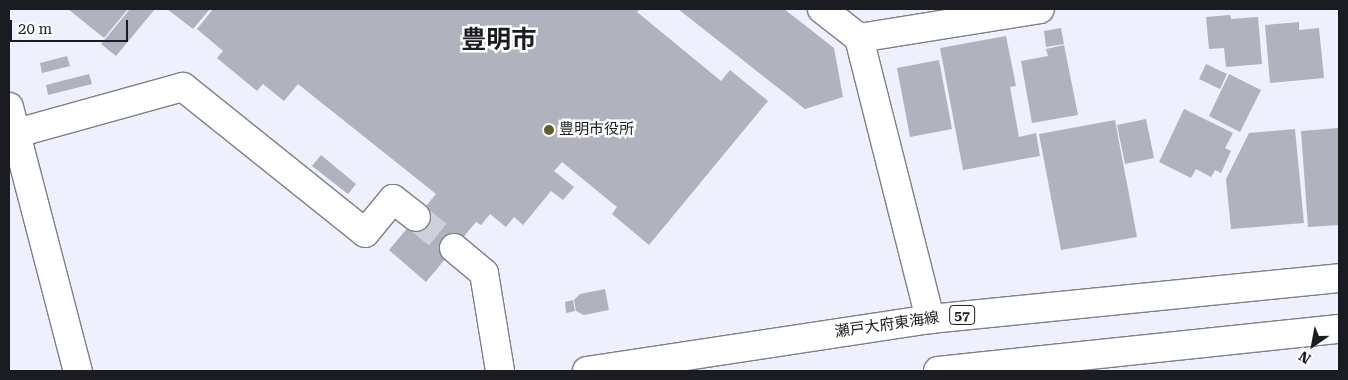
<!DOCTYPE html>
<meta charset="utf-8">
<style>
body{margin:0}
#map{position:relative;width:1348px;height:380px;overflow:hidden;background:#eef0fd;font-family:"Roboto Serif","Noto Sans JP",serif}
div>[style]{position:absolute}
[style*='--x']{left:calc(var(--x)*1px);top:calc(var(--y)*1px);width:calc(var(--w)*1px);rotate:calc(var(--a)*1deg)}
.building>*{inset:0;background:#b0b2be}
.minor-tunnel>*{height:28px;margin-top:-14px;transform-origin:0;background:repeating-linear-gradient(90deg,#ced0dc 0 28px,transparent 0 42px)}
.roads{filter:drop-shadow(1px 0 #7d7f8a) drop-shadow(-1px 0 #7d7f8a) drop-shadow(0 1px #7d7f8a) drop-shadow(0 -1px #7d7f8a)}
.minor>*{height:28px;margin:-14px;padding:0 14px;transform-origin:14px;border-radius:14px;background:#fff}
.major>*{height:28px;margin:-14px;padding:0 14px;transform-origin:14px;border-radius:14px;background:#fff}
.dots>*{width:14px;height:14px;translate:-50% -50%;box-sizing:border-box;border:2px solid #fefefe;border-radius:50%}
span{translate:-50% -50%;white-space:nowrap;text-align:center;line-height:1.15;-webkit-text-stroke:5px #fefefe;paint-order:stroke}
.shield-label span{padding:1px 4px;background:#fefefe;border:1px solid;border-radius:4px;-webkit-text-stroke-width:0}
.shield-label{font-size:14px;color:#1b1c21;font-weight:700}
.poi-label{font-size:15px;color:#1b1c21}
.left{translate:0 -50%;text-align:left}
.street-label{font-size:15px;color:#1b1c21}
.town-label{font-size:25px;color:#1b1c21;font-weight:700}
.frame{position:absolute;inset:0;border:10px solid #1b1c21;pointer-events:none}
.north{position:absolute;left:1288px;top:320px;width:50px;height:50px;-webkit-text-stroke:4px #fefefe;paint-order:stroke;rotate:213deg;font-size:14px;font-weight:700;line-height:20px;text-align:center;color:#1b1c21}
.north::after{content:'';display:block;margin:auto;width:18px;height:22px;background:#1b1c21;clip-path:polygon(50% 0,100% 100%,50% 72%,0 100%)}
.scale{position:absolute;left:10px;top:20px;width:118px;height:22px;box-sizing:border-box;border:2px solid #1b1c21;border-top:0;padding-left:6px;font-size:15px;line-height:18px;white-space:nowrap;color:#1b1c21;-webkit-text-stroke:4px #fefefe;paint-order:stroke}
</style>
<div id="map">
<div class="building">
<div style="clip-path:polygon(68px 9px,128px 9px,104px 38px)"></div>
<div style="clip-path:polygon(130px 9px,155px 9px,116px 56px,101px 44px)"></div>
<div style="clip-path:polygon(167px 9px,210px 9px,193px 29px)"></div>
<div style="clip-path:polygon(213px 9px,640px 9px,637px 12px,721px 81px,730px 70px,768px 101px,649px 245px,612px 214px,617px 207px,562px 162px,554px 171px,574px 187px,563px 200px,551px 191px,523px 225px,514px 217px,506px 227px,490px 214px,481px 225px,476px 222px,426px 282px,389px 250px,436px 194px,298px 84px,284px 101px,263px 84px,257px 91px,217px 58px,223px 51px,197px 29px)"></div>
<div style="clip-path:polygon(678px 9px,784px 9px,834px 48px,843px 97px,805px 109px)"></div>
<div style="clip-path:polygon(1230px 15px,1231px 19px,1258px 17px,1262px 64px,1226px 67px,1224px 48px,1209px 49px,1206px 17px)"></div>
<div style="clip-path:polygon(1299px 22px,1299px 30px,1319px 28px,1324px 78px,1270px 83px,1265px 25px)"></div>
<div style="clip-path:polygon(1061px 28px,1064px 44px,1046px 47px,1044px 31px)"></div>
<div style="clip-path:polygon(1006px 36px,1016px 86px,1010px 87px,1019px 137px,1036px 133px,1040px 156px,963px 170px,940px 48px)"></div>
<div style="clip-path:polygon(1064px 45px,1078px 115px,1032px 123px,1021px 61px,1048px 56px,1046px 49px)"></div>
<div style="clip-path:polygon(67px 56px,70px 66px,42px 73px,40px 63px)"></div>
<div style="clip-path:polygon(939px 60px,952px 129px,910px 137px,897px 68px)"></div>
<div style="clip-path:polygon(1206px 64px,1227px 74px,1220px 89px,1199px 79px)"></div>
<div style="clip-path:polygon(89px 74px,92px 84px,48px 95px,46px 85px)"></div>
<div style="clip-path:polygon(1229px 74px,1261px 90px,1240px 132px,1209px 116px)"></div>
<div style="clip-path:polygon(1184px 109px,1233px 133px,1225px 148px,1231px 151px,1221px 173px,1215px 170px,1211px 177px,1196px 169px,1191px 178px,1159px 162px)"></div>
<div style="clip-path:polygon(1146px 119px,1154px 158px,1125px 164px,1117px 125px)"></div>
<div style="clip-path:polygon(1115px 120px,1137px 237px,1061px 250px,1039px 134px)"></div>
<div style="clip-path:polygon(1339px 128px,1339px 225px,1308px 227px,1301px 131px)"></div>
<div style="clip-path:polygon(1295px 129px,1304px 223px,1231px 229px,1226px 179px,1249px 133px)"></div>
<div style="clip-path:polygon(321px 155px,356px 184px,348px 194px,312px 166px)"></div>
<div style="clip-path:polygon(605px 289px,609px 310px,584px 315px,576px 311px,574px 300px,580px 294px)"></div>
<div style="clip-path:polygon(573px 300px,575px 311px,566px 313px,565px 302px)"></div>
</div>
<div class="minor-tunnel">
<div style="--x:416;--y:217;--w:49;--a:39.2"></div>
</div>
<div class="roads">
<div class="minor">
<div style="--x:822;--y:9;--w:47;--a:38.1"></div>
<div style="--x:859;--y:38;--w:290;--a:75.8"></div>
<div style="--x:859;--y:38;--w:183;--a:-9.1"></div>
<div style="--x:9;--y:107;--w:273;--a:75.4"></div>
<div style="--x:17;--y:133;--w:172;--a:-15.5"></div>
<div style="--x:183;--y:87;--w:233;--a:38.7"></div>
<div style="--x:365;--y:233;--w:44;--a:-50.5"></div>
<div style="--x:393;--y:199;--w:29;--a:38"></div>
<div style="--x:454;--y:248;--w:39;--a:40"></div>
<div style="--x:484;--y:273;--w:99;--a:80.7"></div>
</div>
<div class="major">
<div style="--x:587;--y:371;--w:347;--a:-8.6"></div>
<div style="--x:930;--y:319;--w:411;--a:-5.7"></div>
<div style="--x:938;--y:371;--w:403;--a:-6"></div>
</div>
</div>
<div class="dots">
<div style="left:549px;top:130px;background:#5c5d2a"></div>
</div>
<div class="shield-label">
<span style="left:962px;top:315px">57</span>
</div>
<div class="poi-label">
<span class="left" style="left:559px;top:130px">豊明市役所</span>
</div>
<div class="street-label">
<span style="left:887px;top:325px;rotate:-8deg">瀬戸大府東海線</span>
</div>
<div class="town-label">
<span style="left:499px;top:40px">豊明市</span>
</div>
<div class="frame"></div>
<div class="north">N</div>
<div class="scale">20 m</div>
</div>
